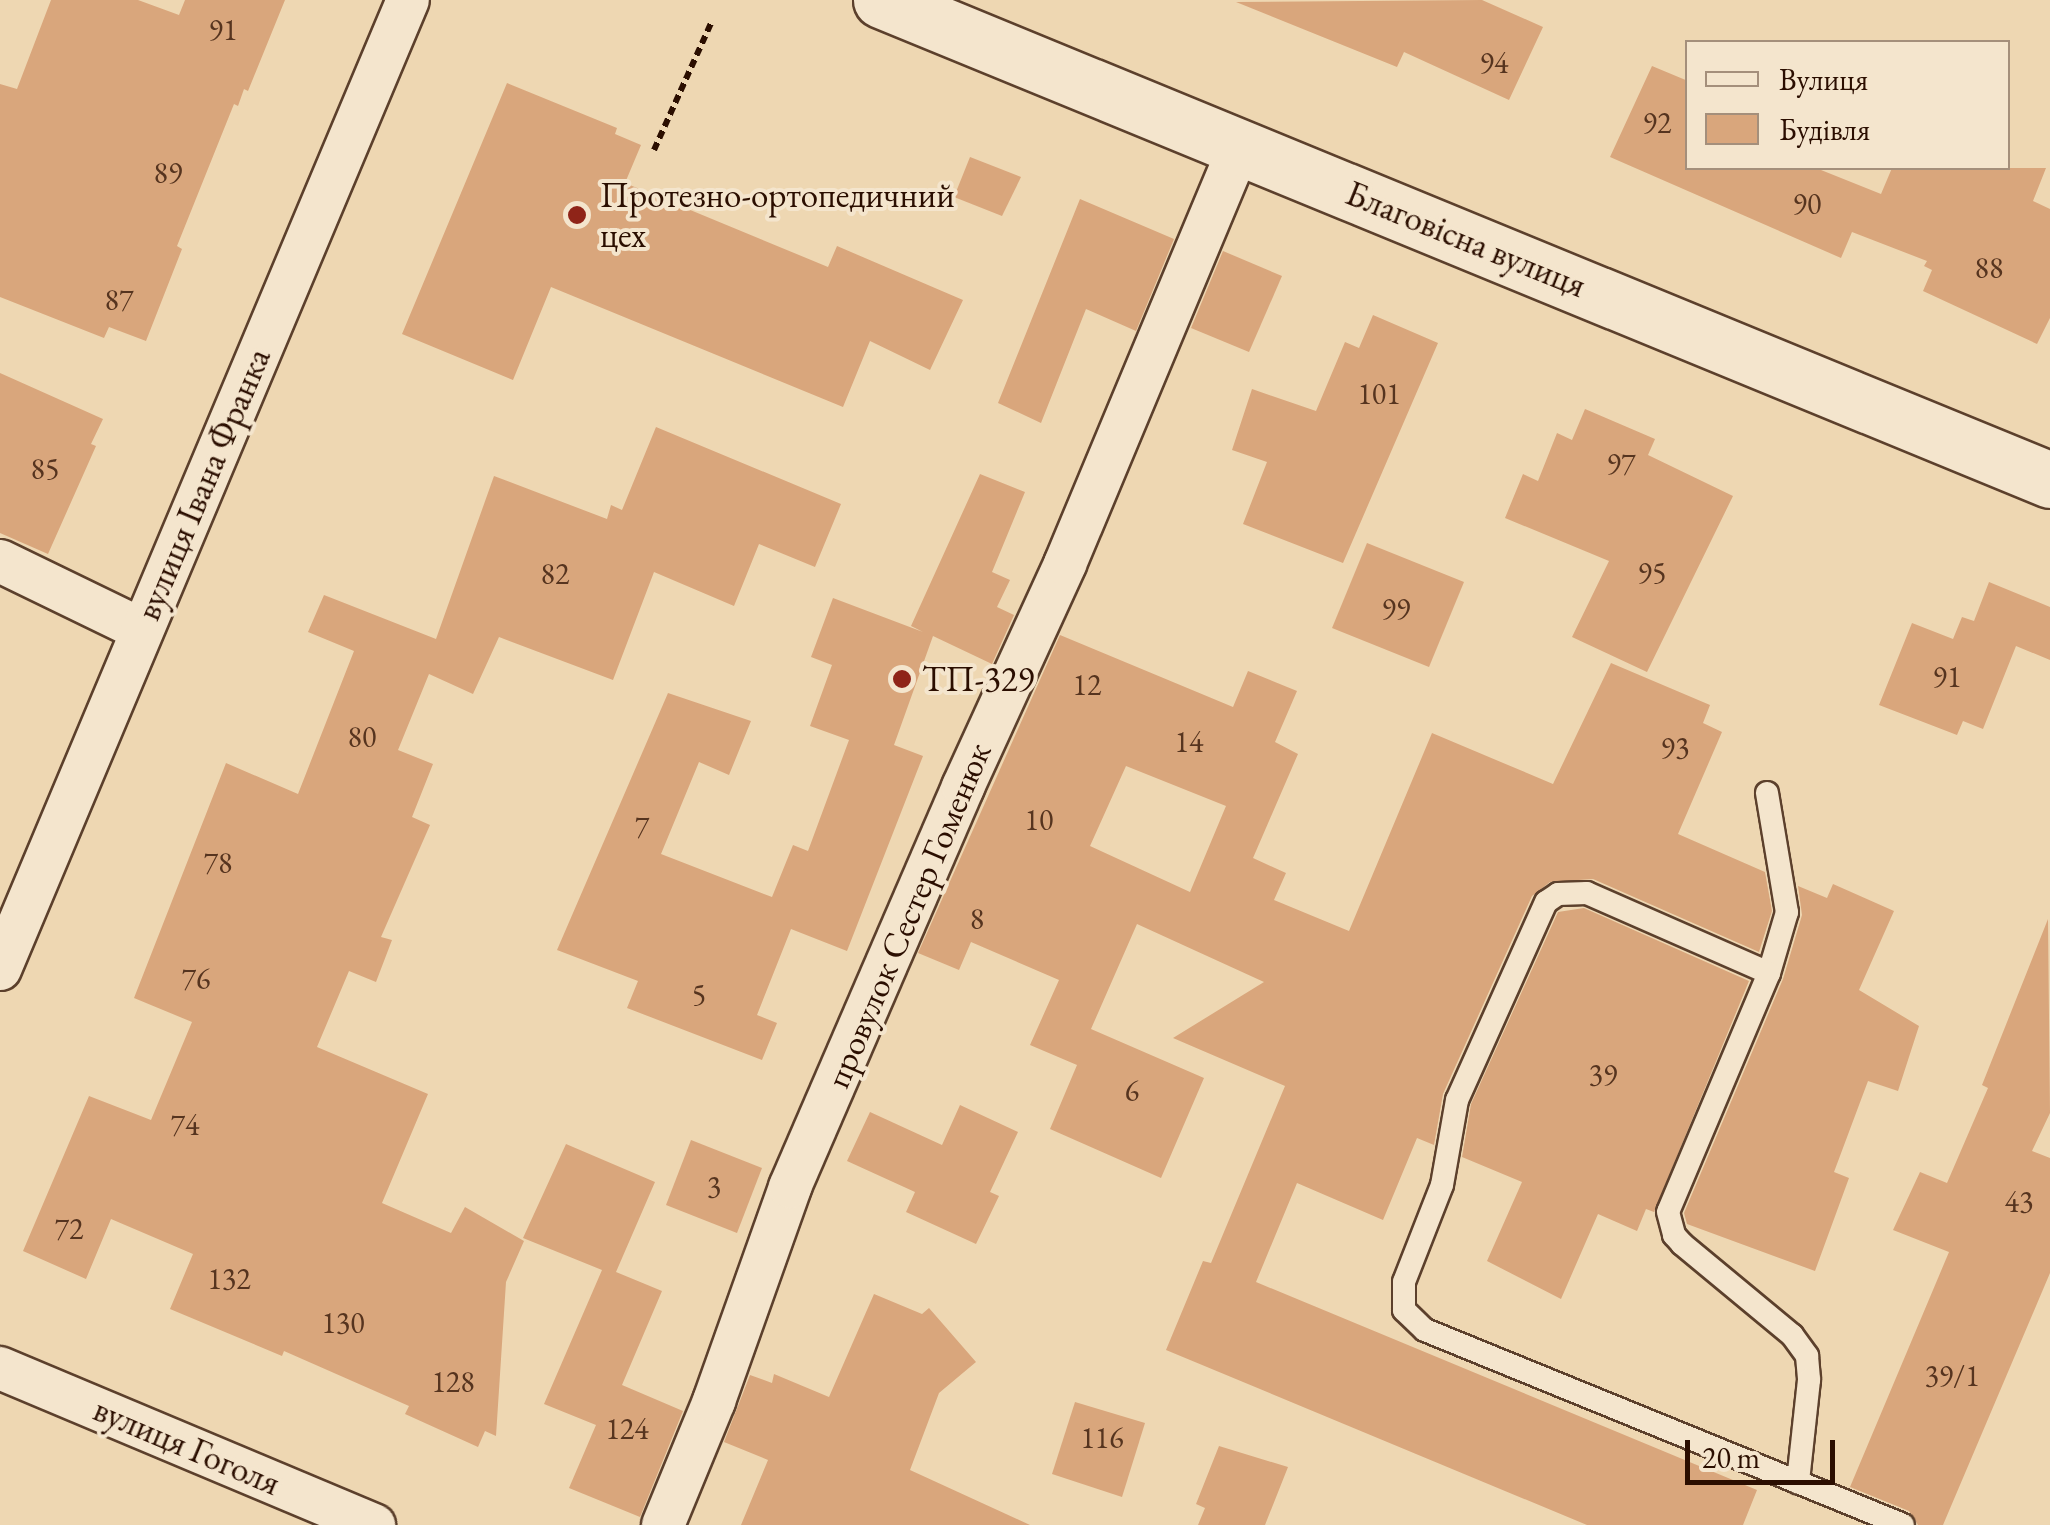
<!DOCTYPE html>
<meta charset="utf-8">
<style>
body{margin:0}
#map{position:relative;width:2050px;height:1525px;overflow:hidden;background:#eed7b2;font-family:"EB Garamond",serif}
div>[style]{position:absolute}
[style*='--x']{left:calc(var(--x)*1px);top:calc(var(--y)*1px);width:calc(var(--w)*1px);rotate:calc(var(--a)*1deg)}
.building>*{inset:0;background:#d9a67c}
.path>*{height:6px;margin-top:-3px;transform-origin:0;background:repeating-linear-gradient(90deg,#2b0e00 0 8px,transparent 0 13px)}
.roads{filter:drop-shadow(2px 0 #5c402c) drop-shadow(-2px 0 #5c402c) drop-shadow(0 2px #5c402c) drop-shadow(0 -2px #5c402c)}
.lane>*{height:22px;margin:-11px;padding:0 11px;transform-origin:11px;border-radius:11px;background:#f4e5cd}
.street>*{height:42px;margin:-21px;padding:0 21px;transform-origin:21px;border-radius:21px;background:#f4e5cd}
.secondary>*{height:55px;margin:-27.5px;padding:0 27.5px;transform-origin:27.5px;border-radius:27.5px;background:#f4e5cd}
.dots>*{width:28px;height:28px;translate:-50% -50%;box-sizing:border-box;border:5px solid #f4e5cd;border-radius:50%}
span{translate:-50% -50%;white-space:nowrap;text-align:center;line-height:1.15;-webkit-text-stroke:8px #f4e5cd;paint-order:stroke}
.number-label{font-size:30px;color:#56341f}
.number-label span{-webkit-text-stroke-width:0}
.poi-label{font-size:35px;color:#2b0e00}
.left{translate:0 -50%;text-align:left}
.street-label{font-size:35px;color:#2b0e00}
.legend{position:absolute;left:1685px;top:40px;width:325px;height:130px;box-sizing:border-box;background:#f4e5cd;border:2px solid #a48f7b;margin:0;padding:12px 18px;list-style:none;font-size:30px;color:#2b0e00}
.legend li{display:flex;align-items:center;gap:20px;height:50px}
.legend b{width:50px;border:2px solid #a48f7b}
.scale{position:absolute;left:1685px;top:1440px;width:150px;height:45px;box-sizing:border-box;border:5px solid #2b0e00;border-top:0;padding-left:12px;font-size:30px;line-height:35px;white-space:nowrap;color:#2b0e00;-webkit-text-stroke:8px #f4e5cd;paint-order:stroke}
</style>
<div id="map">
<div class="building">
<div style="clip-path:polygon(51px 0,138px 0,179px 15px,185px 0,285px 0,248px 91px,244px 89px,238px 106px,234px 104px,177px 246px,182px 249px,146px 341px,109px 327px,104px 338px,0 297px,0 84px,17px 89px)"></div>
<div style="clip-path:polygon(1482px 0,1543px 27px,1509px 100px,1404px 52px,1397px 67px,1236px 2px)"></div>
<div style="clip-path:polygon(1652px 66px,1688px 81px,1688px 168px,1816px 168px,1881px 194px,1892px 168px,2046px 168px,2033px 201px,2050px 209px,2050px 318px,2037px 344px,1923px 291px,1932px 270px,1924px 266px,1927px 261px,1852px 232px,1841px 258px,1610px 157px)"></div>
<div style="clip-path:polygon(507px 83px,617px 128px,615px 134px,641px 145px,625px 183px,828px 267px,837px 246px,963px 300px,930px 370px,870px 341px,843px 407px,551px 287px,513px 380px,402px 334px)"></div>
<div style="clip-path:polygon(970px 157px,1021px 177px,1002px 216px,954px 197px)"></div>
<div style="clip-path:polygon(1080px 199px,1174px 239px,1136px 331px,1086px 309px,1041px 423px,998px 403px)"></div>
<div style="clip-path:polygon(1223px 251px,1282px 276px,1249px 352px,1191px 328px)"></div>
<div style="clip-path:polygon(1373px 315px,1438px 343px,1343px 563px,1243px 524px,1267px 462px,1232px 450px,1252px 389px,1316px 411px,1345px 342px,1359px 348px)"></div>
<div style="clip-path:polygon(0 373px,103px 419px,91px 444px,96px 446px,48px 554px,0 533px)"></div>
<div style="clip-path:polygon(1585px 409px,1655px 439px,1648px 455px,1733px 496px,1647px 672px,1572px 637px,1609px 561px,1505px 518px,1523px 474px,1538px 481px,1557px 433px,1572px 440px)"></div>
<div style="clip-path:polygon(656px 427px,841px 504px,815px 567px,759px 544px,734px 606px,654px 572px,613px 680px,499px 637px,473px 694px,429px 674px,398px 750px,433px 764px,412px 817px,430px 825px,381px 937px,392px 940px,376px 982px,349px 971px,317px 1047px,428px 1094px,382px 1203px,451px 1233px,465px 1207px,524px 1241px,506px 1282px,496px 1436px,485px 1431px,478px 1447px,405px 1414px,409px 1406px,284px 1351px,282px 1356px,170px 1309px,193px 1254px,111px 1219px,86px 1279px,23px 1251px,89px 1096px,151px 1120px,192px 1022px,134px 998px,226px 763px,298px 794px,354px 651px,308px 632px,324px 595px,436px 639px,494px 476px,607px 519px,611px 505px,622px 510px)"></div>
<div style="clip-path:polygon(980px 474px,1025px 492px,992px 572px,1010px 580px,997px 607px,1014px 615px,992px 664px,933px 636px,894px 745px,923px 756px,847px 951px,791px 929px,757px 1015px,777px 1023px,762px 1060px,627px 1008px,638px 981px,557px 950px,668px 693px,751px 721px,729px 775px,699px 762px,661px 854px,772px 897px,793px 845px,808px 851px,849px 740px,810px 726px,832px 665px,811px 657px,833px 598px,923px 632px,911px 626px)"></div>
<div style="clip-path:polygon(1367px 543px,1464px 582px,1429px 667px,1332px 628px)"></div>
<div style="clip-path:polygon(1989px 582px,2050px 607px,2050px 660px,2016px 646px,1983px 729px,1963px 721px,1957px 735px,1879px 705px,1912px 623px,1953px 639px,1962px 617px,1974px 621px)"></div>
<div style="clip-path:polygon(evenodd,1060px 635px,1233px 707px,1248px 671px,1297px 691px,1275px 742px,1298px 754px,1253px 858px,1286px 873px,1274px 900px,1349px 931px,1432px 733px,1553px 784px,1611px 663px,1710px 705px,1703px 723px,1722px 732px,1678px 834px,1765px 872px,1772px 911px,1759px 952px,1593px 879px,1550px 882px,1532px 896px,1443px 1094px,1434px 1145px,1417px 1138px,1383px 1220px,1297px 1183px,1256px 1282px,1757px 1490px,1743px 1525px,1587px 1525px,1166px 1350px,1203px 1261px,1211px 1263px,1285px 1086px,1173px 1038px,1264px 982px,1137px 924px,1091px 1029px,1204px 1078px,1161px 1178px,1050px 1129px,1077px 1065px,1030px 1045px,1059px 980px,971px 942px,959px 970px,918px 953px,1060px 635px,1126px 766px,1226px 806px,1190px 892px,1090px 846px,1126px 766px)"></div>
<div style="clip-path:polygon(1833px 884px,1894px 911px,1859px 990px,1919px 1026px,1898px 1091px,1868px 1081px,1834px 1172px,1849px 1178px,1815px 1271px,1687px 1224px,1684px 1213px,1783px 979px,1802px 915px,1798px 886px,1827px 898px)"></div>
<div style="clip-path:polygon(1584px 908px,1749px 981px,1654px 1212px,1646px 1209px,1637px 1231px,1598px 1214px,1561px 1299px,1487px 1261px,1522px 1182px,1462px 1157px,1471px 1104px,1558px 912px)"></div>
<div style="clip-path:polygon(2048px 919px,2050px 1113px,2032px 1151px,2050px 1158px,2050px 1273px,1943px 1525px,1918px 1525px,1909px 1511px,1850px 1487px,1949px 1252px,1893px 1230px,1920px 1172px,1947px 1183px,1988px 1088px,1982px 1085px)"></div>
<div style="clip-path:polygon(960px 1105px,1018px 1132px,990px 1192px,999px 1196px,976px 1244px,906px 1212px,915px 1192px,847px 1161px,870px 1112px,942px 1145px)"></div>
<div style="clip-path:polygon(691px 1140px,762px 1168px,737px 1233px,666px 1205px)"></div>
<div style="clip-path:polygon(566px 1144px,655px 1182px,616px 1272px,662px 1291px,622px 1385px,683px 1411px,640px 1517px,569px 1488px,596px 1425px,544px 1404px,602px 1270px,523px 1238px)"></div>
<div style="clip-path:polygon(874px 1294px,922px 1314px,929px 1308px,976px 1362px,939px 1393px,910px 1470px,1030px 1525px,741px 1525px,768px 1460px,724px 1442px,750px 1375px,772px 1383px,774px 1374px,829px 1397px)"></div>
<div style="clip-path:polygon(1075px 1402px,1145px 1423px,1122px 1497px,1052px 1474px)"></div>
<div style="clip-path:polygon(1219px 1446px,1288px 1467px,1265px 1525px,1198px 1525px,1205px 1508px,1196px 1504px)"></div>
</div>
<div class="path">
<div style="--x:654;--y:150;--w:139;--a:-65.8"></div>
</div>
<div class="roads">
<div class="lane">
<div style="--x:1767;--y:793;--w:121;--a:80.5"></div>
<div style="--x:1787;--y:912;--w:64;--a:106.4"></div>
<div style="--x:1769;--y:973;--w:199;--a:-156.3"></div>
<div style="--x:1587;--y:893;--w:29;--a:178"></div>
<div style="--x:1558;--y:894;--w:14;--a:146"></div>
<div style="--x:1546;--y:902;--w:217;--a:114.2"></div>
<div style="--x:1457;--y:1100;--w:86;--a:100"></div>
<div style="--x:1442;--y:1185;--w:104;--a:111.4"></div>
<div style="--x:1404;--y:1282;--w:28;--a:90"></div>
<div style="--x:1404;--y:1310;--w:29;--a:44"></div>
<div style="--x:1425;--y:1330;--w:516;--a:22.19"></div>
<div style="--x:1769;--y:973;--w:259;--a:112.9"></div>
<div style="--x:1668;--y:1212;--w:24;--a:75"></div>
<div style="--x:1674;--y:1235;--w:12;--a:48"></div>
<div style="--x:1682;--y:1244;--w:143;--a:39.6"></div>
<div style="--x:1792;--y:1335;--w:26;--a:54"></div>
<div style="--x:1807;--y:1356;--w:24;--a:85"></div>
<div style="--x:1809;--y:1380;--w:103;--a:96.2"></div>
</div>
<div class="street">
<div style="--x:0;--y:561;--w:158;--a:25.9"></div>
<div style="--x:0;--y:969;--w:1051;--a:-67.17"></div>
<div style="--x:0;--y:1368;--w:406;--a:22.8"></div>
<div style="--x:663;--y:1525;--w:134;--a:-67.6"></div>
<div style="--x:714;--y:1401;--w:227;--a:-70.4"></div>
<div style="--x:790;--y:1187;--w:436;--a:-66.6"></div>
<div style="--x:963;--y:787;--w:245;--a:-65.4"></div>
<div style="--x:1065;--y:564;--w:453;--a:-67.3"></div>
</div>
<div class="secondary">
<div style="--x:881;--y:0;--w:1264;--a:22.32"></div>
</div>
</div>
<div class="dots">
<div style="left:577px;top:215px;background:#8f2418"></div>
<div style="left:902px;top:679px;background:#8f2418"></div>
</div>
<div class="number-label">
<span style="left:223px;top:30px">91</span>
<span style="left:1494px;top:63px">94</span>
<span style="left:1657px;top:123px">92</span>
<span style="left:168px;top:173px">89</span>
<span style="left:1807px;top:204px">90</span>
<span style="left:1989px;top:268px">88</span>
<span style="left:119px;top:300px">87</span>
<span style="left:1379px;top:394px">101</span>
<span style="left:1621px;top:464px">97</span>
<span style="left:45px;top:469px">85</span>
<span style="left:1652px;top:573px">95</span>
<span style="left:555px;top:574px">82</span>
<span style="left:1396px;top:609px">99</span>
<span style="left:1947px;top:677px">91</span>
<span style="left:1087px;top:685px">12</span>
<span style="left:362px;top:737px">80</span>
<span style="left:1189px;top:742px">14</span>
<span style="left:1675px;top:748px">93</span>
<span style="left:1039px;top:820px">10</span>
<span style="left:642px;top:827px">7</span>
<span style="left:218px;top:863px">78</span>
<span style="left:977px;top:919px">8</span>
<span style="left:196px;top:979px">76</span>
<span style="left:699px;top:995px">5</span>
<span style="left:1603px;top:1075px">39</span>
<span style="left:1132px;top:1091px">6</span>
<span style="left:185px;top:1125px">74</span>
<span style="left:714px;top:1187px">3</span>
<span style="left:2019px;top:1202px">43</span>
<span style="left:69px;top:1229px">72</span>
<span style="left:229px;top:1279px">132</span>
<span style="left:343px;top:1323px">130</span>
<span style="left:1952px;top:1376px">39/1</span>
<span style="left:453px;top:1382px">128</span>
<span style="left:627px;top:1429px">124</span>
<span style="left:1102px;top:1438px">116</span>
</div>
<div class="poi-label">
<span class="left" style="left:600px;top:215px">Протезно-ортопедичний<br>цех</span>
<span class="left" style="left:922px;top:679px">ТП-329</span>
</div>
<div class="street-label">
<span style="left:1466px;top:239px;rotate:22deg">Благовісна вулиця</span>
<span style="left:203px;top:484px;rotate:-67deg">вулиця Івана Франка</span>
<span style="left:908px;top:915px;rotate:-67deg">провулок Сестер Гоменюк</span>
<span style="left:187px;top:1446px;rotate:23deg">вулиця Гоголя</span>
</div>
<ul class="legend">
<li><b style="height:12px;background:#f4e5cd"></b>Вулиця</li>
<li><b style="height:28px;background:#d9a67c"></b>Будівля</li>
</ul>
<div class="scale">20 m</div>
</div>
